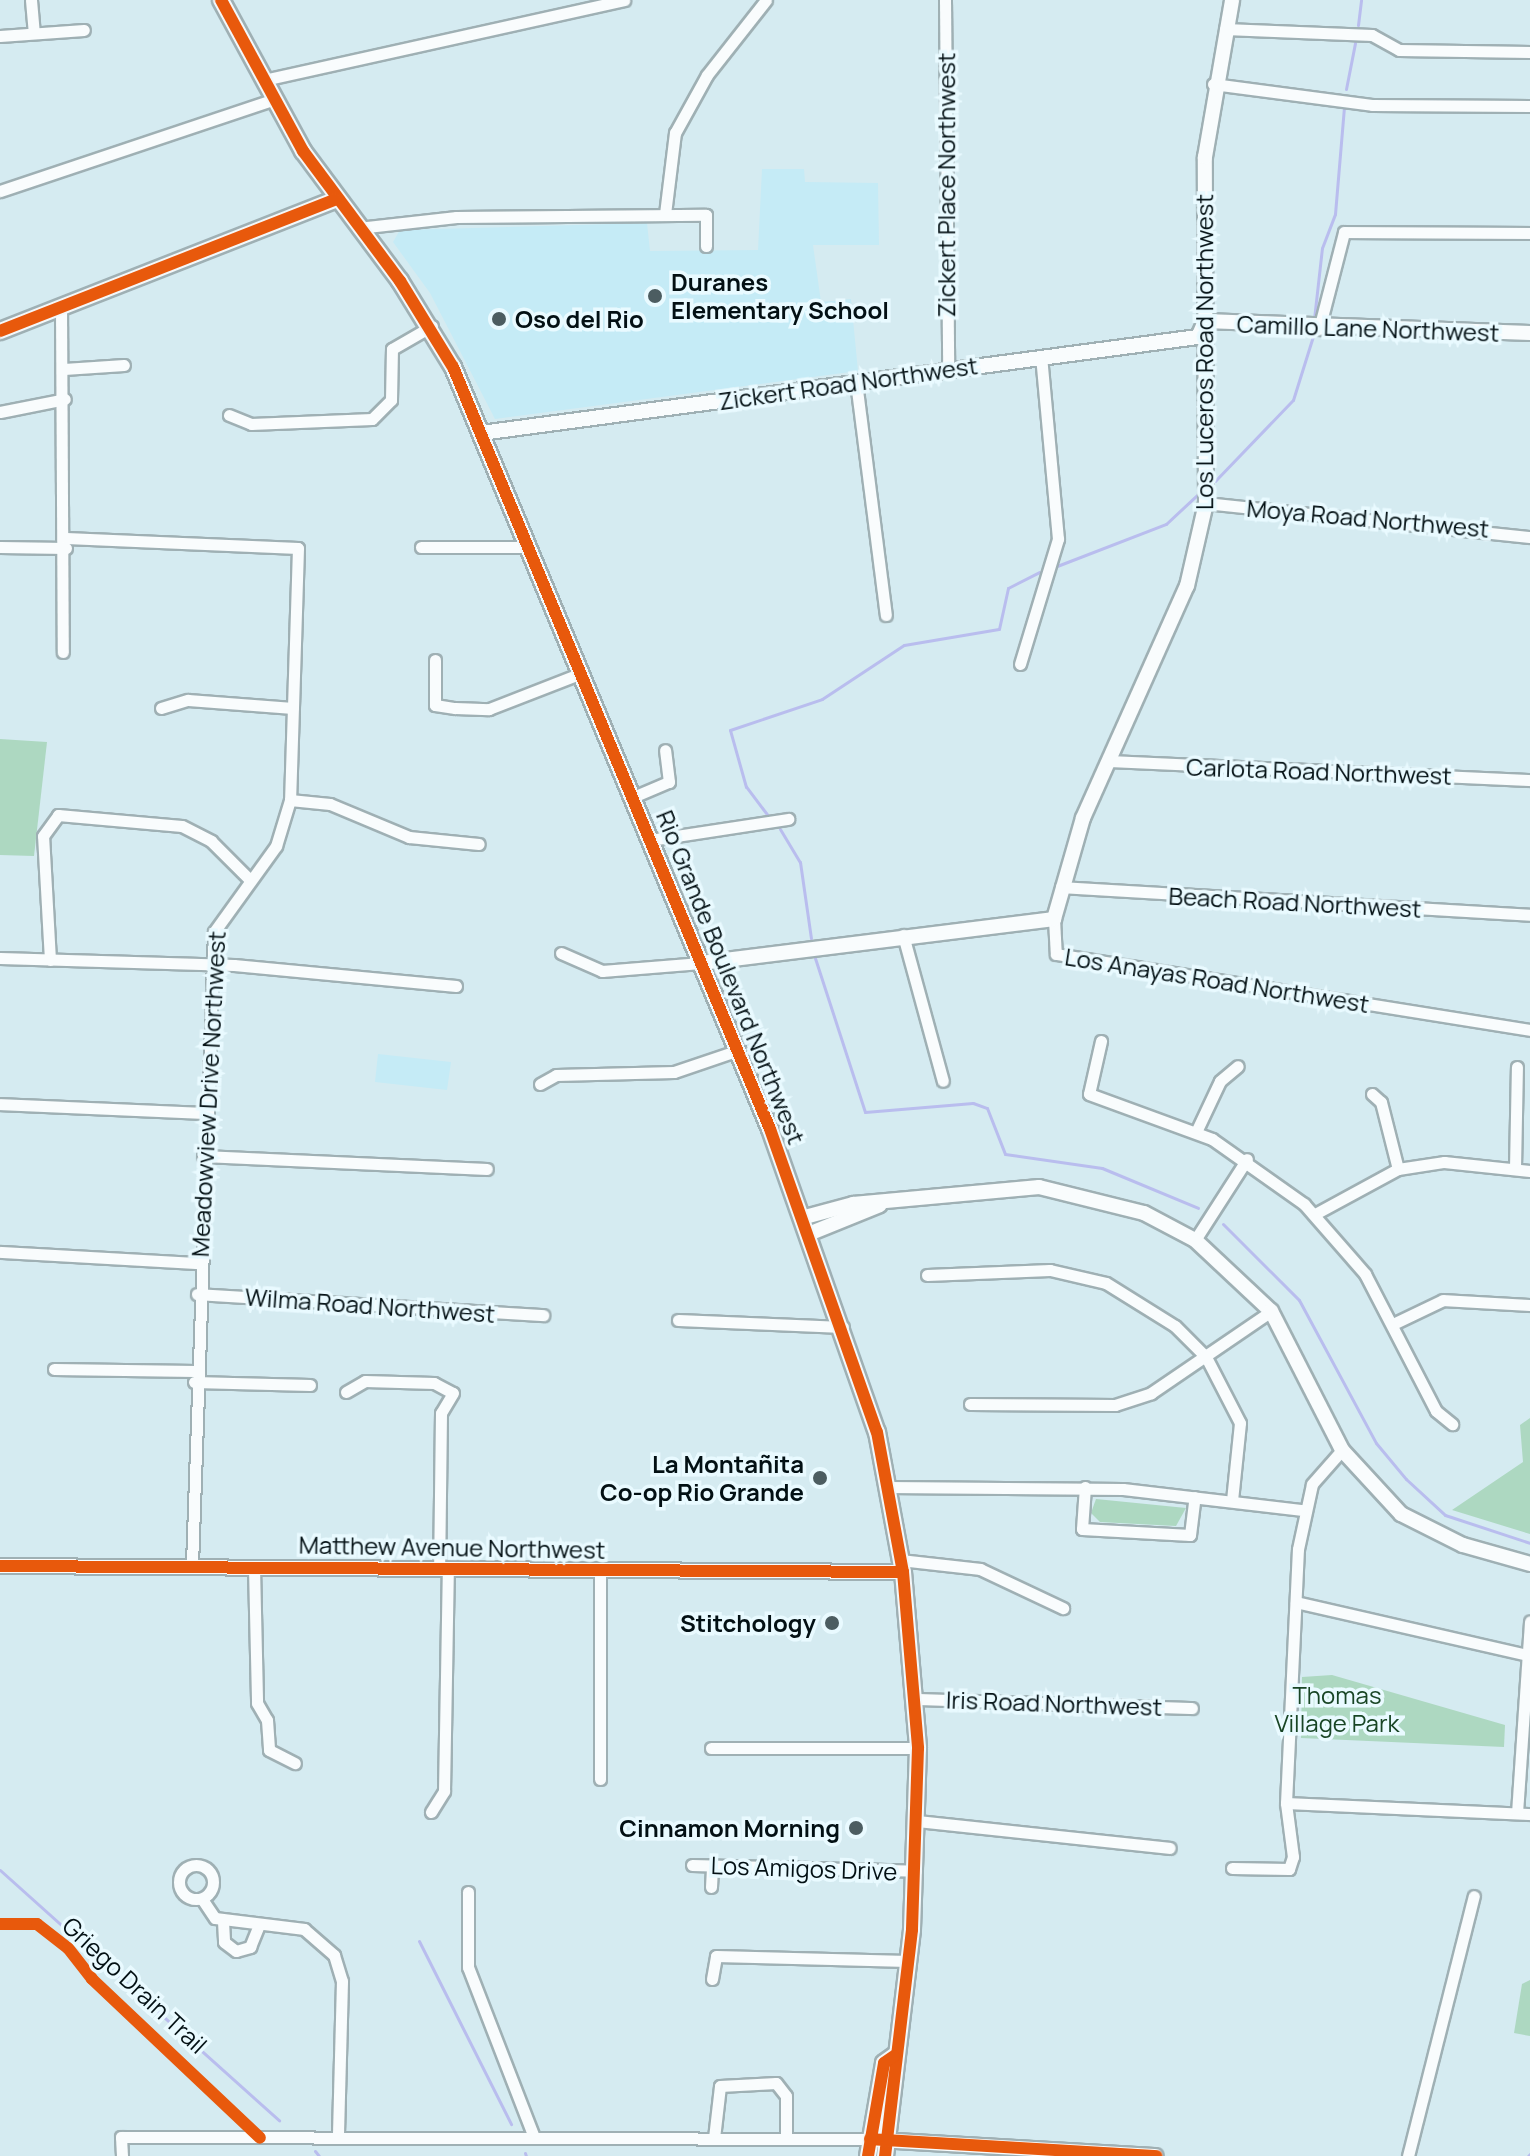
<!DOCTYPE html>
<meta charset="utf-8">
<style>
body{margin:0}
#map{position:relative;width:1530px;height:2156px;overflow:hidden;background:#d5ebf1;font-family:Manrope,sans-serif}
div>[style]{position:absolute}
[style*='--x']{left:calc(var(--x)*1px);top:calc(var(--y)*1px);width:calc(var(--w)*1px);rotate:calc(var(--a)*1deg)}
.built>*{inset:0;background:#c5ebf6}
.green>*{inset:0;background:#add8c1}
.stream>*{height:3px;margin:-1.5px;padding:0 1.5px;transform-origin:1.5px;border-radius:1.5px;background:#b9bdee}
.roads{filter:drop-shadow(2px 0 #9fb0b4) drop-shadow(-2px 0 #9fb0b4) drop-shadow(0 2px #9fb0b4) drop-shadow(0 -2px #9fb0b4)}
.minor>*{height:11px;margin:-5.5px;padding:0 5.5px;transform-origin:5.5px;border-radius:5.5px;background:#f9fcfd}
.minor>.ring{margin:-5.5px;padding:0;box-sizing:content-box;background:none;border:11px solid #f9fcfd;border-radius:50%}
.tertiary>*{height:14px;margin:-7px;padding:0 7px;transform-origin:7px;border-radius:7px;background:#f9fcfd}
.secondary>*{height:16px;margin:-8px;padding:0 8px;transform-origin:8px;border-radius:8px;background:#f4f8fa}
.cycleway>*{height:12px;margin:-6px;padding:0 6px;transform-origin:6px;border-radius:6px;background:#e8590c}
.dots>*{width:22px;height:22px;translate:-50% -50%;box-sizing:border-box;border:4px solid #e9faff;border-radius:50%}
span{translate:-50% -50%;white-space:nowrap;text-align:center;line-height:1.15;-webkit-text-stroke:7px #e9faff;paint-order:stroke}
.street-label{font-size:24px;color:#031014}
.poi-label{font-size:24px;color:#031014;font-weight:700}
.left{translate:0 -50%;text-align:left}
.right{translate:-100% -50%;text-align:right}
.park-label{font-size:24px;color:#184525}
</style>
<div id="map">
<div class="built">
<div style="clip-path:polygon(762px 169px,804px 169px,805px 182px,878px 183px,879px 245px,813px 245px,821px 302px,851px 299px,858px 371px,495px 419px,430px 293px,393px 242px,400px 230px,647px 223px,650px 251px,758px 250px)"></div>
<div style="clip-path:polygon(378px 1054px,451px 1062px,447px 1090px,375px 1082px)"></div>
</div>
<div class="green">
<div style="clip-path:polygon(0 739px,47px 742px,34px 856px,0 855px)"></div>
<div style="clip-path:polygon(1530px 1418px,1530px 1534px,1452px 1510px,1523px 1462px,1520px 1425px)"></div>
<div style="clip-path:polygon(1096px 1499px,1186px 1508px,1176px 1526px,1100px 1522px,1091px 1513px)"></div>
<div style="clip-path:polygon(1332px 1675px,1505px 1725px,1504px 1747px,1301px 1738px,1302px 1677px)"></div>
<div style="clip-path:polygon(1530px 1980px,1530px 2036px,1514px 2033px,1522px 1984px)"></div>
</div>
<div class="stream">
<div style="--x:1358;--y:25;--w:25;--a:-83"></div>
<div style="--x:1346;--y:89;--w:47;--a:-78.9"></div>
<div style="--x:1314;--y:319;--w:71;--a:-83.6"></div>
<div style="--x:1322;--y:248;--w:36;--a:-69"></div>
<div style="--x:1335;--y:214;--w:108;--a:-85.2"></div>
<div style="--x:1215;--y:481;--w:112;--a:-46.1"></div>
<div style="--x:1293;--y:400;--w:67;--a:-72.6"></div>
<div style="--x:1057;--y:566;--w:117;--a:-21.1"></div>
<div style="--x:1166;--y:524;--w:42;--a:-43.1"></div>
<div style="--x:769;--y:817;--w:38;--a:-127"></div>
<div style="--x:746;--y:787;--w:59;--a:-105.7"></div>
<div style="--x:730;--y:730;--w:97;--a:-18.6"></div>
<div style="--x:822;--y:699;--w:98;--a:-33.4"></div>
<div style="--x:904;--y:645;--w:96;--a:-9.6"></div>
<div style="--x:999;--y:629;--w:42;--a:-77.6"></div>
<div style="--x:1008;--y:588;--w:35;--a:-27"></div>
<div style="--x:780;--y:829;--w:39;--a:59"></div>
<div style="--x:800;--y:862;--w:77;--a:81.8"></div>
<div style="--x:814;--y:955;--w:165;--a:72"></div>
<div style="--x:865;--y:1112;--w:108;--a:-4.8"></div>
<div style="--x:973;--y:1103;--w:15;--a:20"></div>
<div style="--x:987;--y:1108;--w:49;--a:68.6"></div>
<div style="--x:1005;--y:1154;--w:98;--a:8.2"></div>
<div style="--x:1102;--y:1168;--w:104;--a:22.6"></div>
<div style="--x:1223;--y:1224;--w:107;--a:45"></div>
<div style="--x:1299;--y:1300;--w:162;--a:61.7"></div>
<div style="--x:1376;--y:1443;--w:47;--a:50.2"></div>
<div style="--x:1406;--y:1479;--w:53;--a:42.7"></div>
<div style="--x:1445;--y:1515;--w:89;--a:18.2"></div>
<div style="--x:0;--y:1870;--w:375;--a:41.9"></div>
<div style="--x:419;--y:1941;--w:205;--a:63.3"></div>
<div style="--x:315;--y:2151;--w:6;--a:51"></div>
<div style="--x:525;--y:2153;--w:3;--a:72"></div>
<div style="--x:1528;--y:2156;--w:3;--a:-45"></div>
</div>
<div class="roads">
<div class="minor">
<div style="--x:31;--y:0;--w:33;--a:85"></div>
<div style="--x:945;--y:0;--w:370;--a:89.5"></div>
<div style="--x:1225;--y:29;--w:147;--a:2.3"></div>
<div style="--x:1372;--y:35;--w:31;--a:29"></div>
<div style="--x:1399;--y:50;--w:131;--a:0.9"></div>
<div style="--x:0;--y:36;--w:84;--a:-4.1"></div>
<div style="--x:264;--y:80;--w:369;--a:-12.5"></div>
<div style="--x:1213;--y:84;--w:160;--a:7.5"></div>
<div style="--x:1372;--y:105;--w:158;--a:0.4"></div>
<div style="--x:0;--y:191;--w:290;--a:-18.5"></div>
<div style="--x:665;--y:214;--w:82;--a:-83"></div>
<div style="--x:675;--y:133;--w:66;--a:-61.1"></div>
<div style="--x:707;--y:75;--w:95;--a:-51.8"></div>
<div style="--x:358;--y:228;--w:99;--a:-6.4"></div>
<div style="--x:456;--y:217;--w:250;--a:-0.5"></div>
<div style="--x:706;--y:215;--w:31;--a:90"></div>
<div style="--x:61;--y:308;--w:344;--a:89.7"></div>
<div style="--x:1319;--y:329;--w:100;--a:-75.5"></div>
<div style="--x:1344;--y:232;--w:186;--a:0.3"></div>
<div style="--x:64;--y:369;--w:60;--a:-3.8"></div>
<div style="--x:856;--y:382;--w:235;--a:82.7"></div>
<div style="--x:0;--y:412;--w:66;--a:-11.3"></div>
<div style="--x:229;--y:415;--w:24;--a:22"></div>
<div style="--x:251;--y:424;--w:121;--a:-2.4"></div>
<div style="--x:372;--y:419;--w:27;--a:-45"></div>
<div style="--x:391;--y:400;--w:51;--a:-88.9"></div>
<div style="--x:392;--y:349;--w:46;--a:-29.9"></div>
<div style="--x:1206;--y:503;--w:326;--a:6"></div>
<div style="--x:66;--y:538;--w:232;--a:2.5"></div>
<div style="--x:298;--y:548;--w:252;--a:91.8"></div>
<div style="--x:290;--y:800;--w:48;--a:106.9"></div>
<div style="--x:276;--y:846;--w:106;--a:125.8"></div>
<div style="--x:214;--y:932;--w:634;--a:91.99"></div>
<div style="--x:0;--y:547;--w:66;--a:0.9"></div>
<div style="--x:421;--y:547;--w:106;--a:0"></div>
<div style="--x:435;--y:660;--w:45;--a:90"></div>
<div style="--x:435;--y:705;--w:20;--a:9"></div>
<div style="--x:455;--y:708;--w:34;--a:2"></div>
<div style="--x:489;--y:709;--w:97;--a:-21.3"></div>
<div style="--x:1020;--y:664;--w:131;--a:-73.1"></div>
<div style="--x:1058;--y:539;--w:183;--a:-95.3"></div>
<div style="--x:161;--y:708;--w:28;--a:-17"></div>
<div style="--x:188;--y:700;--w:105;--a:4.4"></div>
<div style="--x:1109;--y:761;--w:421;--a:2.6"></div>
<div style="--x:633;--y:797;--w:39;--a:-23"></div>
<div style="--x:669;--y:782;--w:32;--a:-97"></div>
<div style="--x:290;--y:800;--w:40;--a:5.7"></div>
<div style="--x:330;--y:804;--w:86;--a:22.7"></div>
<div style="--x:409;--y:837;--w:70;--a:5.7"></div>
<div style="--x:650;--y:840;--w:140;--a:-8.7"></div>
<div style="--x:1061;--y:887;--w:470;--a:3.4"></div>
<div style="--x:1054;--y:919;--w:35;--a:87"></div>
<div style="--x:1056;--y:954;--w:480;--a:9.1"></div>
<div style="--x:903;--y:935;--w:151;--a:74.7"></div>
<div style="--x:561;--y:953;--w:45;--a:23.7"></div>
<div style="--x:602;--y:971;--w:99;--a:-4.6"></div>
<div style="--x:0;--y:958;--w:234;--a:1.7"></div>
<div style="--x:234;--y:965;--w:223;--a:5.4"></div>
<div style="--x:50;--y:960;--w:124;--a:-93.2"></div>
<div style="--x:43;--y:836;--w:26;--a:-54"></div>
<div style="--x:58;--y:815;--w:124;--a:5.1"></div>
<div style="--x:182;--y:826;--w:33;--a:27"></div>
<div style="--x:211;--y:841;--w:54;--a:45"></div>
<div style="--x:1101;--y:1041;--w:54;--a:102.8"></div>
<div style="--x:1089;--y:1094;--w:131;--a:20.1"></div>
<div style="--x:1212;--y:1139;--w:113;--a:35.2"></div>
<div style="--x:1304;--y:1204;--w:93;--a:48.9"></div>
<div style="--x:1365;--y:1274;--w:154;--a:62.6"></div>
<div style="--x:1436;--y:1411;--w:21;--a:39"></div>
<div style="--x:540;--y:1084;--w:18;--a:-29"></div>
<div style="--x:556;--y:1075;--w:118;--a:-1.5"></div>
<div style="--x:674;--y:1072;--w:65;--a:-18.7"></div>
<div style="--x:1372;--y:1094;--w:12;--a:42"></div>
<div style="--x:1381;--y:1102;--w:69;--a:75.8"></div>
<div style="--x:0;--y:1104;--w:205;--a:2.5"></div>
<div style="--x:1196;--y:1132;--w:56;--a:-64.8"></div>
<div style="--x:1220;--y:1081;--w:23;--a:-40"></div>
<div style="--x:203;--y:1156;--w:284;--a:2.6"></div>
<div style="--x:1515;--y:1168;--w:101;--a:-88.9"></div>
<div style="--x:1315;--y:1214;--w:94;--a:-28.5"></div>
<div style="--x:1398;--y:1169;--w:47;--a:-8.7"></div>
<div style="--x:1444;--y:1162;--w:86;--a:6"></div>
<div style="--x:1195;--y:1240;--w:96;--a:-57.3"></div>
<div style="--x:0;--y:1252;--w:199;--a:3.2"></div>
<div style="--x:927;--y:1275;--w:123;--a:-2.3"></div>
<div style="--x:1050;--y:1270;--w:57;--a:13.1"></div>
<div style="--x:1106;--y:1283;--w:81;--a:31.9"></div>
<div style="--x:1175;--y:1326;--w:44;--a:45"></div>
<div style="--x:1206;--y:1357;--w:74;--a:62.7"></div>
<div style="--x:1240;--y:1423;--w:77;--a:95.9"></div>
<div style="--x:197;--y:1294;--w:347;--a:3.5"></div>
<div style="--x:678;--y:1320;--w:165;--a:2.4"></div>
<div style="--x:1393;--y:1324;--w:55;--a:-25.6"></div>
<div style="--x:1443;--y:1300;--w:87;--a:3.3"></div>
<div style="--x:54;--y:1369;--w:141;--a:0.8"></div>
<div style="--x:194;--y:1382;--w:116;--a:1.5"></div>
<div style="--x:346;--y:1392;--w:22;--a:-30"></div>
<div style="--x:365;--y:1381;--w:69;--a:1.7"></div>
<div style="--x:434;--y:1383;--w:21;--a:28"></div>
<div style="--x:453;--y:1393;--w:23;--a:121"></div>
<div style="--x:441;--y:1413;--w:156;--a:90.7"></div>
<div style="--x:970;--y:1404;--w:145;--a:0.4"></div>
<div style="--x:1115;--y:1405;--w:38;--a:-18"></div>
<div style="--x:1151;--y:1393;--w:145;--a:-34.3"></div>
<div style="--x:888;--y:1487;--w:235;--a:0.5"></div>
<div style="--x:1123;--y:1489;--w:181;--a:6.7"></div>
<div style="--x:1085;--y:1487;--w:42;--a:94.1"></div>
<div style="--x:1082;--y:1529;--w:108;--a:3.2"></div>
<div style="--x:1190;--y:1535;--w:38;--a:-83"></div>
<div style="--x:900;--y:1560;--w:81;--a:6.4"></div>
<div style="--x:980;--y:1569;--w:92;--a:25.2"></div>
<div style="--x:254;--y:1567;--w:136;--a:88.7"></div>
<div style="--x:257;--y:1703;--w:20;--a:60"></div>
<div style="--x:267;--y:1720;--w:30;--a:86"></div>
<div style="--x:269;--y:1750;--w:29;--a:27"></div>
<div style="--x:1296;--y:1602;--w:233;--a:12.9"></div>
<div style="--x:916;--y:1699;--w:276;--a:1.9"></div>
<div style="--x:711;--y:1748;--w:207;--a:0"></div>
<div style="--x:600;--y:1779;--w:207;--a:-90"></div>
<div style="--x:1286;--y:1803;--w:244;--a:2.6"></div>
<div style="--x:431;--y:1812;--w:25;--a:-58"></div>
<div style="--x:444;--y:1791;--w:222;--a:-89"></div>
<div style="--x:1517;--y:1813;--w:192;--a:-86.1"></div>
<div style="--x:918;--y:1821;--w:253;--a:6.1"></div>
<div class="ring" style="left:179px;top:1865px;width:23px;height:23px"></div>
<div style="--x:692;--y:1865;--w:224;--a:1.5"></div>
<div style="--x:1232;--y:1868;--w:57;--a:1"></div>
<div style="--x:1289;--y:1869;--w:13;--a:-72"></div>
<div style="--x:1293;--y:1857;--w:54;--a:-97.4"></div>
<div style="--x:1286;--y:1803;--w:254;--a:-87.3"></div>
<div style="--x:1298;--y:1549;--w:66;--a:-77.8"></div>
<div style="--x:1312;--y:1484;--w:45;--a:-48.6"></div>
<div style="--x:711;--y:1887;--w:22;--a:-87"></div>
<div style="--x:468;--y:1892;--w:75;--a:90"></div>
<div style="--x:468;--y:1967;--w:182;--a:68.8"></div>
<div style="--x:202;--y:1899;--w:23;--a:56"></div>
<div style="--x:215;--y:1918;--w:90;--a:7"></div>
<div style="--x:304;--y:1929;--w:40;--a:41"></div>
<div style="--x:334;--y:1955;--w:27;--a:73"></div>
<div style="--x:342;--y:1981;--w:157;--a:91.5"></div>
<div style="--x:223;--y:1921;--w:21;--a:87"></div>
<div style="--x:224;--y:1942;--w:15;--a:37"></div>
<div style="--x:236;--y:1951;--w:15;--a:-16"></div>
<div style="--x:250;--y:1947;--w:22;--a:-68"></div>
<div style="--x:712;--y:1979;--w:23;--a:-80"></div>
<div style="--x:716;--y:1956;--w:192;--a:1.5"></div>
<div style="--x:714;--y:2138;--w:52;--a:-83.4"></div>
<div style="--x:720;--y:2086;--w:56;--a:-3.1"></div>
<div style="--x:776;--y:2083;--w:16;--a:52"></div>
<div style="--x:786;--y:2096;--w:43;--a:90"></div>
<div style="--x:122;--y:2156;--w:19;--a:-93"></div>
<div style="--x:121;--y:2137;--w:749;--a:0.15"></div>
<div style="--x:1408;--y:2156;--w:268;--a:-75.8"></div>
</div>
<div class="tertiary">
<div style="--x:481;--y:433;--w:723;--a:-7.63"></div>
<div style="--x:1198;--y:337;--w:17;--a:-66"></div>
<div style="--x:1205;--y:321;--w:325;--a:2.1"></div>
<div style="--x:701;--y:963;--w:356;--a:-7.1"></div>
<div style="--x:1054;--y:919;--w:105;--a:-74"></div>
<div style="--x:1083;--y:818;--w:254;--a:-65.9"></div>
<div style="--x:1187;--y:586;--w:85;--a:-77.1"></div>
<div style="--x:1206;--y:503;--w:346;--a:-90.2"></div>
<div style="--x:1205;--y:157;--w:159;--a:-80.2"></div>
<div style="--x:805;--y:1217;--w:50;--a:-15.2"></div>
<div style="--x:853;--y:1204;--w:187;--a:-5.2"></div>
<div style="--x:1039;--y:1187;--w:108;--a:13.9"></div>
<div style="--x:1144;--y:1213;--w:58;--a:27.9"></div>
<div style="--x:1195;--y:1240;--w:104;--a:43.1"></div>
<div style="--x:1271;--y:1311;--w:156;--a:62.9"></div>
<div style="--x:1342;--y:1450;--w:87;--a:47.3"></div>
<div style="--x:1401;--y:1514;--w:69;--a:26.6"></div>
<div style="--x:1463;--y:1545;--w:70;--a:15.8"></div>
<div style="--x:811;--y:1233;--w:74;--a:-22.1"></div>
<div style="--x:0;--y:1566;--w:903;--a:0.38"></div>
<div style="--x:877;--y:2140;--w:279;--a:3.3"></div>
</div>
<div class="secondary">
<div style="--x:221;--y:0;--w:172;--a:61.5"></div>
<div style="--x:303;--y:151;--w:162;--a:53.3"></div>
<div style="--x:400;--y:281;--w:101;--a:58.4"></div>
<div style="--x:453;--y:367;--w:825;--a:67.41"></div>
<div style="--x:770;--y:1129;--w:321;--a:70.6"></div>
<div style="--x:877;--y:1432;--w:142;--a:79.5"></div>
<div style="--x:903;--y:1572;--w:177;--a:85.1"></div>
<div style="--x:918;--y:1748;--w:182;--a:91.9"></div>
<div style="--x:912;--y:1930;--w:228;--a:96.8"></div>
<div style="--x:0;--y:331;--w:360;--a:-21.4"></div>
<div style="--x:868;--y:2156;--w:94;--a:-80.2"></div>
<div style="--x:884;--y:2063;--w:12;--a:-35"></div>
</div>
</div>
<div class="cycleway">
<div style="--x:221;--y:0;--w:172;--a:61.5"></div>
<div style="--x:303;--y:151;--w:162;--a:53.3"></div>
<div style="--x:400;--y:281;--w:101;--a:58.4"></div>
<div style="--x:453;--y:367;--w:825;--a:67.41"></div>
<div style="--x:770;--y:1129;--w:321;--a:70.6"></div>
<div style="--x:877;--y:1432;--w:142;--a:79.5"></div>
<div style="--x:903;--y:1572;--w:177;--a:85.1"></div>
<div style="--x:918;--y:1748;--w:182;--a:91.9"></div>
<div style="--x:912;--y:1930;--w:228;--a:96.8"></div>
<div style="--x:0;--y:331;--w:360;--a:-21.4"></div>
<div style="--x:0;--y:1566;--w:903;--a:0.38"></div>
<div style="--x:0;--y:1924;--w:37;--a:0"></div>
<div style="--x:37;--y:1924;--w:39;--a:38"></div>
<div style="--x:68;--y:1948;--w:39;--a:52"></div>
<div style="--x:92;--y:1979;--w:231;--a:43.4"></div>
<div style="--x:870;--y:2139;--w:287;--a:3.4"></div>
<div style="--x:868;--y:2156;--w:94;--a:-80.2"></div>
<div style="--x:884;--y:2063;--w:12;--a:-35"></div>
</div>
<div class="dots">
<div style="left:655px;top:296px;background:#4c5d61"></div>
<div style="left:499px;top:319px;background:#4c5d61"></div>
<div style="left:820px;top:1478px;background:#4c5d61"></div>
<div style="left:832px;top:1623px;background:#4c5d61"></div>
<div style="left:856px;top:1828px;background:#4c5d61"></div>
</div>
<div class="street-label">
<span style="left:946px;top:185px;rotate:-90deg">Zickert Place Northwest</span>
<span style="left:1368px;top:328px;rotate:2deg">Camillo Lane Northwest</span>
<span style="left:1204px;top:352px;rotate:-90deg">Los Luceros Road Northwest</span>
<span style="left:848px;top:383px;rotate:-8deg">Zickert Road Northwest</span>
<span style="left:1368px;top:518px;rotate:5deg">Moya Road Northwest</span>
<span style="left:1319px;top:771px;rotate:2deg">Carlota Road Northwest</span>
<span style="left:1295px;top:902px;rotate:3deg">Beach Road Northwest</span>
<span style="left:731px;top:977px;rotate:68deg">Rio Grande Boulevard Northwest</span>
<span style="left:1217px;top:980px;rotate:9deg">Los Anayas Road Northwest</span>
<span style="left:208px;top:1094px;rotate:-87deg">Meadowview Drive Northwest</span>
<span style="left:370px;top:1305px;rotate:4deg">Wilma Road Northwest</span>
<span style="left:452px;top:1547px;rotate:1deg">Matthew Avenue Northwest</span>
<span style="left:1054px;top:1703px;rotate:2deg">Iris Road Northwest</span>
<span style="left:804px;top:1868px;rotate:2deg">Los Amigos Drive</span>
<span style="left:135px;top:1985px;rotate:43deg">Griego Drain Trail</span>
</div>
<div class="poi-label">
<span class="left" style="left:671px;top:296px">Duranes<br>Elementary School</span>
<span class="left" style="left:515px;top:319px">Oso del Rio</span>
<span class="right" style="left:804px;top:1478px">La Montañita<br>Co-op Rio Grande</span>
<span class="right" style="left:816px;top:1623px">Stitchology</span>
<span class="right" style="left:840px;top:1828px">Cinnamon Morning</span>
</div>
<div class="park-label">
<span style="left:1337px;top:1709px">Thomas<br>Village Park</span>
</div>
</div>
